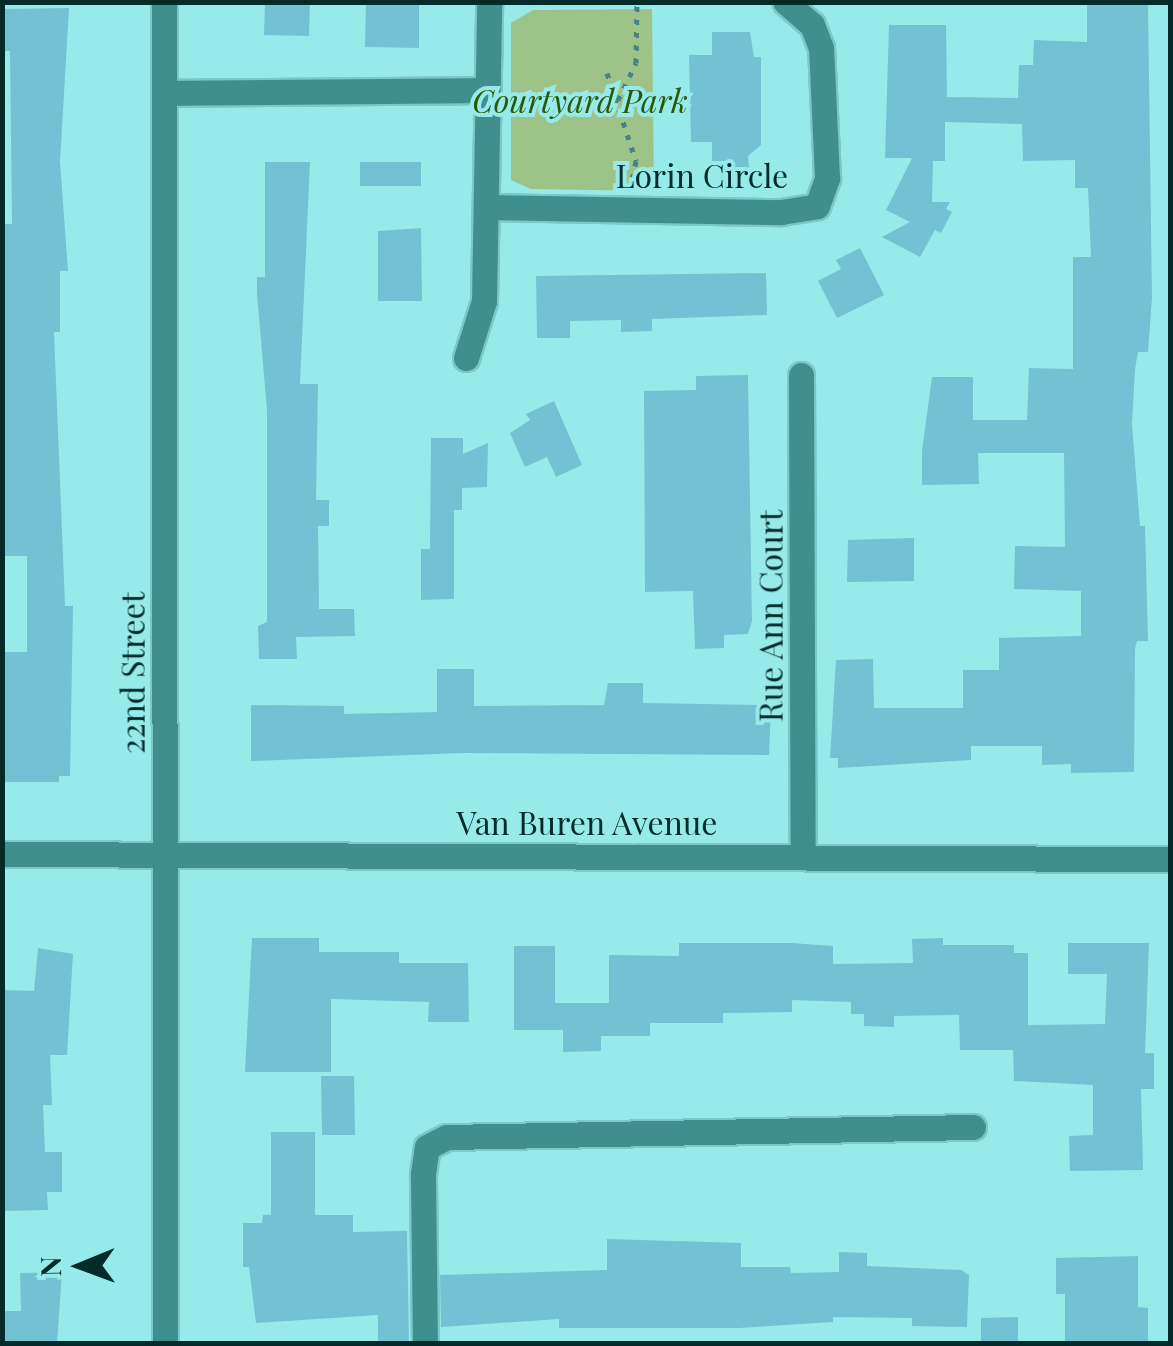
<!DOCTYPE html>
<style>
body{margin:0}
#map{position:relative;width:1173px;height:1346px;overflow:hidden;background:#96ebea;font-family:"Playfair Display",serif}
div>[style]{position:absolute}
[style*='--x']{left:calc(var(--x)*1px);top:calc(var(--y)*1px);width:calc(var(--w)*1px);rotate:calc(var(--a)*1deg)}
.green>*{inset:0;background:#9ec388}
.building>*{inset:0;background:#72c2d4}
.path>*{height:5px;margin-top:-2.5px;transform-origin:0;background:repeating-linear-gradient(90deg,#468281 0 5px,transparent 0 13px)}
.roads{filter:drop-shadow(2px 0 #7cc8c7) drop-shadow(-2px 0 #7cc8c7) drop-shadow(0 2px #7cc8c7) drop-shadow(0 -2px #7cc8c7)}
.minor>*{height:25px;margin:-12.5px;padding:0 12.5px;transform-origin:12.5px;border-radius:12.5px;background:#408f8f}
span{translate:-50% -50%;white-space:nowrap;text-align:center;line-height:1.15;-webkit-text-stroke:8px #96ebea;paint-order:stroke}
.park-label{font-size:32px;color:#2d5605;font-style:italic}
.street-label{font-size:32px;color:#042a2a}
.frame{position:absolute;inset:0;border:5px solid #042a2a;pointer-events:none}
.north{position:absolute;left:30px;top:1216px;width:100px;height:100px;-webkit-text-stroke:8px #96ebea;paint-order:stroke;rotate:269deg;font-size:28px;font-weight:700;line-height:40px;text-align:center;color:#042a2a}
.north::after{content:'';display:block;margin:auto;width:35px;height:45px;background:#042a2a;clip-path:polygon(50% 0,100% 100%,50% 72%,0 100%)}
</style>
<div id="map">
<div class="green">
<div style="clip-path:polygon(652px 9px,654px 191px,531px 189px,511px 180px,511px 23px,533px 10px)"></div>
</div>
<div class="building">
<div style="clip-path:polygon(265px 2px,310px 2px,309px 36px,264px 35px)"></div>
<div style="clip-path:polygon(366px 2px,419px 2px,419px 48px,365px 47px)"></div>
<div style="clip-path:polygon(1087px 3px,1148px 4px,1152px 298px,1148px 352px,1138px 352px,1135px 369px,1132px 424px,1140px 526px,1145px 526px,1148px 641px,1137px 641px,1135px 649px,1134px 772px,1071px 773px,1071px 764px,1042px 765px,1042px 746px,971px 746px,971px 760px,838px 768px,838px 758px,830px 758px,836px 660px,873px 659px,874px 708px,963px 708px,963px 670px,999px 670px,999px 638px,1081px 636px,1081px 591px,1014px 589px,1015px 546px,1065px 547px,1064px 453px,978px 453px,979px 484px,922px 485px,922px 451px,932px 377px,973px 377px,973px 420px,1027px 420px,1029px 368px,1073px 369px,1073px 257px,1091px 257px,1088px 188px,1075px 188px,1075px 160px,1023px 161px,1022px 124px,945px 122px,945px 161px,933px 161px,932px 202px,950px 202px,946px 209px,952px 212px,941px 233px,935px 230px,920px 257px,882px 237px,910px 222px,886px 210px,912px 158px,885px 158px,889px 25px,946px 25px,947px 97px,1018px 98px,1019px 65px,1033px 65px,1034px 40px,1087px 42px)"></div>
<div style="clip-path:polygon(69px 8px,60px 162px,68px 271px,60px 271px,60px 332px,54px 332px,65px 606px,73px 606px,70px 776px,59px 776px,59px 782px,2px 782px,2px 652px,27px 652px,27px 556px,2px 556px,2px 224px,12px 224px,10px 51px,2px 51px,2px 9px)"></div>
<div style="clip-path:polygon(712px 32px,750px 32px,754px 57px,761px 57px,761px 145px,748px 156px,749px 168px,712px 169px,712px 142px,691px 142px,689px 55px,712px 55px)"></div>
<div style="clip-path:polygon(265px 162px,310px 162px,300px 384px,318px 384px,316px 500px,329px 500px,329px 526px,318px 526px,319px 609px,354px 609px,355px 636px,296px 637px,297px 659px,259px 659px,258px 626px,267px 622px,267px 410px,257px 294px,257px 277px,265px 277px)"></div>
<div style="clip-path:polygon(360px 162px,421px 162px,421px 186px,360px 186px)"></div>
<div style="clip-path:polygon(421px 228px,422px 301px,378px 301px,378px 231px)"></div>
<div style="clip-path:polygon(860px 248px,884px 295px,837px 318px,818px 281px,841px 269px,836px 260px)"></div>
<div style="clip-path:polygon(766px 273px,767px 315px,652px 319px,652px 331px,621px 332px,621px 320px,570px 321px,570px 338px,537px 338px,536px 276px)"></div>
<div style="clip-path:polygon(748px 375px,752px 621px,748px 634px,724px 635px,724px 648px,695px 649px,693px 591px,645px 592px,644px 391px,696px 390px,696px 376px)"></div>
<div style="clip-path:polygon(554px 401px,582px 465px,556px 477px,547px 457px,525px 467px,510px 433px,530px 420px,526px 414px)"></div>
<div style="clip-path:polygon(431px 438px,463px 438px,463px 454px,488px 443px,487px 487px,462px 488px,462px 510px,454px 510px,454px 599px,421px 600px,421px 549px,430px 549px)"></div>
<div style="clip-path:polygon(914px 538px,914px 581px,847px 582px,848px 540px)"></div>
<div style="clip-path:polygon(437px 669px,474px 669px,474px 706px,604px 705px,608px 683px,643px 683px,643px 703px,771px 705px,769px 755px,462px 753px,251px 761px,251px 705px,344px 706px,344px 714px,437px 712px)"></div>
<div style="clip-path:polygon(252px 938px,319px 938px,319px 952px,399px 952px,399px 963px,468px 963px,469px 1022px,428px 1022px,429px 1002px,331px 999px,331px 1072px,245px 1072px)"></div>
<div style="clip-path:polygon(943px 938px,943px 945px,1014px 945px,1014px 953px,1028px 953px,1028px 1025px,1105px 1024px,1107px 974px,1068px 974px,1068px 943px,1149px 943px,1145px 1053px,1154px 1053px,1154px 1089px,1141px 1089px,1143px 1170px,1070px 1171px,1069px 1136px,1093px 1135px,1093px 1085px,1014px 1081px,1013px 1050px,960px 1050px,959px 1015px,894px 1016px,894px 1027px,864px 1026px,864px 1014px,851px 1014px,851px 1002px,792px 1000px,792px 1012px,723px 1013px,723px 1023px,650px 1023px,650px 1036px,601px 1036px,601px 1051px,563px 1052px,563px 1030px,514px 1030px,514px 946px,555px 946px,555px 1003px,609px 1003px,609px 955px,679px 956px,679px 943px,791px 943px,833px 946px,833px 964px,913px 963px,912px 939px)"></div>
<div style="clip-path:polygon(38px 948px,73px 954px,67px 1055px,50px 1055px,52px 1105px,43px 1105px,45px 1152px,62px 1152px,62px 1192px,47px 1192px,48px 1210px,2px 1211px,2px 990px,34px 991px)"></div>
<div style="clip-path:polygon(321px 1076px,354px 1076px,355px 1135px,322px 1135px)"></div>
<div style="clip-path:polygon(271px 1132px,315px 1132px,315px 1215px,353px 1215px,353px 1232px,407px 1231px,409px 1343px,378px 1343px,378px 1315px,256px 1323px,249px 1267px,243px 1267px,243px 1223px,262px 1223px,263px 1215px,271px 1215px)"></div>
<div style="clip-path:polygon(607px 1239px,741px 1243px,741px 1267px,790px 1267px,791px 1273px,839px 1272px,839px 1252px,867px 1253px,867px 1266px,961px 1270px,969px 1275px,967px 1327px,912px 1326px,912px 1318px,833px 1317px,833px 1322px,739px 1328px,559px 1328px,559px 1319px,441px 1327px,440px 1275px,607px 1270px)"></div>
<div style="clip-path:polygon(1138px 1256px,1138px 1307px,1148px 1308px,1148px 1344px,1065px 1344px,1065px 1294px,1056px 1294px,1056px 1258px)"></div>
<div style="clip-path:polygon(62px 1272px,57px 1344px,2px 1344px,2px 1311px,21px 1311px,20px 1273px)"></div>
<div style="clip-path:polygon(1018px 1317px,1018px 1344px,981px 1344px,981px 1318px)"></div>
</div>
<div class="path">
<div style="--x:607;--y:73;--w:93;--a:71.8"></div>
<div style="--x:636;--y:161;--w:19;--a:102"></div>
<div style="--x:618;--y:100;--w:41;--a:-64.1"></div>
<div style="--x:636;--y:63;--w:61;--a:-89.1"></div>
</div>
<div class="roads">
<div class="minor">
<div style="--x:164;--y:2;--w:1342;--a:89.96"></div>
<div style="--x:164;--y:93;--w:322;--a:-0.5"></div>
<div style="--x:486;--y:207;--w:295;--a:1"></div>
<div style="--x:781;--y:212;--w:36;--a:-9"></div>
<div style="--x:817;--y:206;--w:30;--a:-70"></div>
<div style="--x:827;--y:178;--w:130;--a:-92.6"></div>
<div style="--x:821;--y:48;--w:25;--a:-111"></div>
<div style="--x:812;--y:25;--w:35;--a:-139"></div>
<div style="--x:466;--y:358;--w:60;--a:-72.5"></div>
<div style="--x:484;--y:301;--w:299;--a:-89"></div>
<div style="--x:801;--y:375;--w:481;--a:89.8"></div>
<div style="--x:2;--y:854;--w:1168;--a:0.25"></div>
<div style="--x:425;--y:1344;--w:170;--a:-90.7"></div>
<div style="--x:423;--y:1174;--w:27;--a:-82"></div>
<div style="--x:427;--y:1147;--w:22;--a:-27"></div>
<div style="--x:447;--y:1137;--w:526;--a:-1.09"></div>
</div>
</div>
<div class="park-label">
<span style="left:580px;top:100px">Courtyard Park</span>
</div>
<div class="street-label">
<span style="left:702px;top:175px">Lorin Circle</span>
<span style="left:770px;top:616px;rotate:-90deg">Rue Ann Court</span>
<span style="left:132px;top:673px;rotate:-90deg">22nd Street</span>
<span style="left:587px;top:822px">Van Buren Avenue</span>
</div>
<div class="frame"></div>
<div class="north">N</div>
</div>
